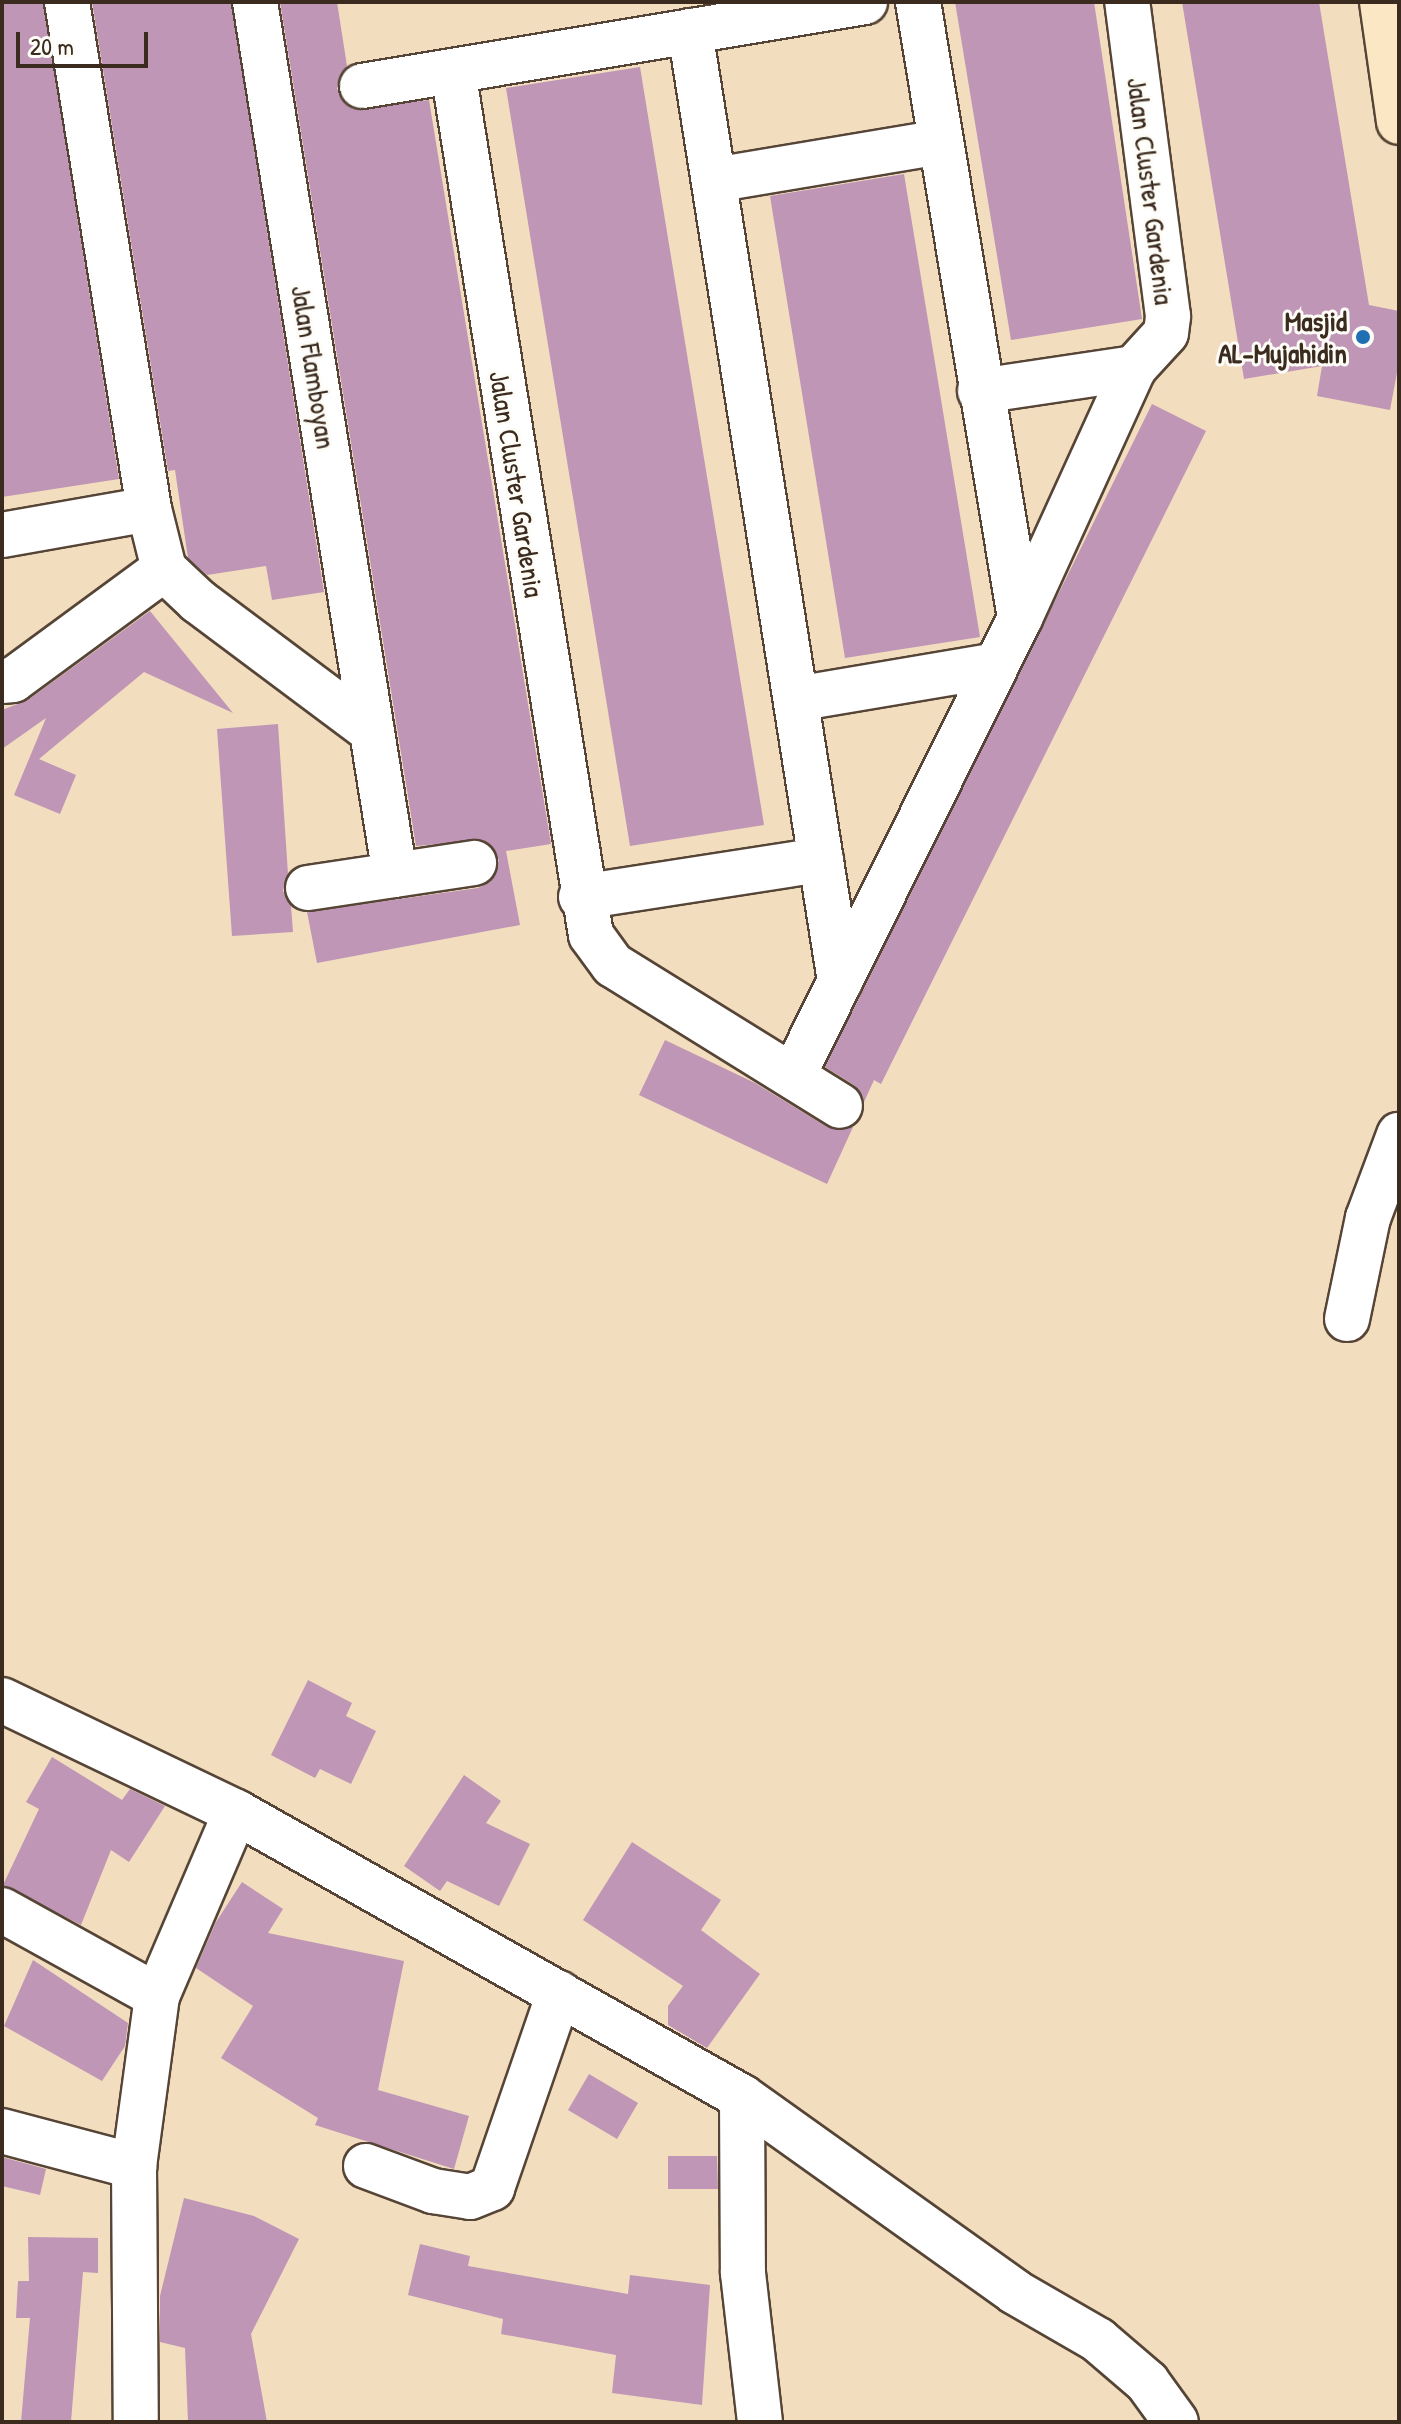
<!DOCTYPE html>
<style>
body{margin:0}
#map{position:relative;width:1401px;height:2424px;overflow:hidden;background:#f2ddbf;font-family:"Patrick Hand",sans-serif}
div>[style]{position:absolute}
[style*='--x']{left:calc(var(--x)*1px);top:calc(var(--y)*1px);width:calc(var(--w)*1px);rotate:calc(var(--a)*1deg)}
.building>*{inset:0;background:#bf96b5}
.roads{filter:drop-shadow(2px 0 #564536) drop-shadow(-2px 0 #564536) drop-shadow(0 2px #564536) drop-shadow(0 -2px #564536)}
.street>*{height:44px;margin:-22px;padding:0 22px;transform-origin:22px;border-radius:22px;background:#fff}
.secondary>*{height:44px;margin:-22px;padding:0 22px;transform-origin:22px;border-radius:22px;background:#fbe7c3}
.dots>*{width:22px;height:22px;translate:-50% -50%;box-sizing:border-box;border:4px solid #fdfcf7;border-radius:50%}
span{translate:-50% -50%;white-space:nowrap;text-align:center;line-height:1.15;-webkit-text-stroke:6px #fdfcf7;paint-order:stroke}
.street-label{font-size:28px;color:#3b2a1e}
.poi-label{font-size:28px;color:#3b2a1e;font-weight:700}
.right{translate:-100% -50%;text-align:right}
.frame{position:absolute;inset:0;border:4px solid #3b2a1e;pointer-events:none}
.scale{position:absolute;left:16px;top:32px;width:132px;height:36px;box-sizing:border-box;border:4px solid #3b2a1e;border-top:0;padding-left:10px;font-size:24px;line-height:28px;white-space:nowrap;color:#3b2a1e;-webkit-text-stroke:6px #fdfcf7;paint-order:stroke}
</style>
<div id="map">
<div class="building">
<div style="clip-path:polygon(2px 2px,43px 2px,119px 479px,2px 497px)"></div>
<div style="clip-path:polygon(92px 2px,231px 2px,324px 592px,272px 600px,266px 566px,207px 575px,188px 558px,175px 470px,168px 471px)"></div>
<div style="clip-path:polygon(280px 2px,337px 2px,347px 66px,337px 89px,353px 109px,429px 100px,551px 844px,506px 851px,520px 925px,317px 963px,307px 912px,478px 888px,490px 882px,499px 860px,482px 840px,416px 846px)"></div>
<div style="clip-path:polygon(955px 2px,1094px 2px,1142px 319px,1011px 340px)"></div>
<div style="clip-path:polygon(1182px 2px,1319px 2px,1369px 305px,1399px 311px,1399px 362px,1390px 410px,1317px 396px,1322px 366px,1244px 379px)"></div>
<div style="clip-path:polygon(640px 67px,764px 825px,630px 846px,506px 88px)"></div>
<div style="clip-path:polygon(904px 174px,980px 637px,845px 658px,770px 196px)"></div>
<div style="clip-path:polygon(1152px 404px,1206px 431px,881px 1084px,874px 1080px,864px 1102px,854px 1085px,825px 1067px)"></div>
<div style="clip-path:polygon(150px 611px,233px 713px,144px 672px,39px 759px,76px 775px,60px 814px,14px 795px,46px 718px,2px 749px,2px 710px,28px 700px)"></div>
<div style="clip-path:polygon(278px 724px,288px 874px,283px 891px,291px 906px,293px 932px,232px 936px,217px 729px)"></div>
<div style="clip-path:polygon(665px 1040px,755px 1083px,827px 1127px,853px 1127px,827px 1184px,639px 1095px)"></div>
<div style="clip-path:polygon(308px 1680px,352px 1703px,346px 1716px,376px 1731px,351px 1784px,320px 1769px,315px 1778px,271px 1755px)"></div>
<div style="clip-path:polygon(52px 1757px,122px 1800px,130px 1789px,165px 1806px,129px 1862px,111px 1850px,81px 1925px,3px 1885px,39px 1809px,26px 1802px)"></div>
<div style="clip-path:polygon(464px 1775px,501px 1801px,486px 1823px,530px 1844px,499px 1906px,447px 1881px,440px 1891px,404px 1866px)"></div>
<div style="clip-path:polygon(632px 1842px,721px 1900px,701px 1930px,760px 1974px,707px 2048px,668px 2025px,668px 2006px,683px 1986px,583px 1920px)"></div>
<div style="clip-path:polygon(242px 1882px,283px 1909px,268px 1933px,404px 1961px,378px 2090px,469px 2116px,454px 2169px,315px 2125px,318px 2118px,221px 2058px,253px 2006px,196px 1968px,216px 1922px)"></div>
<div style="clip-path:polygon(33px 1960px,128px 2023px,125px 2046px,102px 2081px,4px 2026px)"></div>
<div style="clip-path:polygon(589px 2074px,638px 2103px,617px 2139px,568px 2110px)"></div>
<div style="clip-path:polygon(668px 2156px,717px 2156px,718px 2189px,668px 2189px)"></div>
<div style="clip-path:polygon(2px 2157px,46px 2169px,40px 2195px,2px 2186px)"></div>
<div style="clip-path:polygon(184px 2198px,254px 2216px,299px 2239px,251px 2334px,267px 2422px,188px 2422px,185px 2348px,160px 2342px,160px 2296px)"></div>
<div style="clip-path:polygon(28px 2237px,98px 2238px,98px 2273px,83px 2272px,71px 2422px,21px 2422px,30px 2318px,16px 2318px,18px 2281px,29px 2281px)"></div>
<div style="clip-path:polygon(420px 2244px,470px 2256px,468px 2266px,628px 2294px,630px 2275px,710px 2285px,702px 2405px,612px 2393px,616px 2355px,501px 2334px,503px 2319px,408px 2295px)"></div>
</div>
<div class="roads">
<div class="street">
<div style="--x:67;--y:2;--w:514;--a:80.81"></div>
<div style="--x:149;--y:509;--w:62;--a:76"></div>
<div style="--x:164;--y:569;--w:47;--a:43.3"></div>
<div style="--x:198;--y:601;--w:217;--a:36.8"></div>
<div style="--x:255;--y:2;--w:884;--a:80.89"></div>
<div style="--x:918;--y:2;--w:624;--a:80.6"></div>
<div style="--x:690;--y:31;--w:962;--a:81.03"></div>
<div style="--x:453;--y:71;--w:875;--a:80.93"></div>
<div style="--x:591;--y:935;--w:37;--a:54"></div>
<div style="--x:613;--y:965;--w:267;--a:31.8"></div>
<div style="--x:362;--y:86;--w:510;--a:-9.48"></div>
<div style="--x:714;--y:180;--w:230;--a:-9.5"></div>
<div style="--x:980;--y:391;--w:156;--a:-8.5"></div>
<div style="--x:2;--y:535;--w:149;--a:-10"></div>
<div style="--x:2;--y:681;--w:11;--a:-5"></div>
<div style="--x:13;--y:680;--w:187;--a:-36.3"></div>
<div style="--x:796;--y:699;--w:203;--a:-9.6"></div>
<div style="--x:308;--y:888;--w:168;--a:-8.6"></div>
<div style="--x:581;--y:897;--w:243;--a:-8.8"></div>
<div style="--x:794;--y:1074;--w:509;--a:-63.64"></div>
<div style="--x:1020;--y:618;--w:275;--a:-65.5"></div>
<div style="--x:1134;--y:368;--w:47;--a:-47.6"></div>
<div style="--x:1166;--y:333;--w:17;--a:-83"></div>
<div style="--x:1168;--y:316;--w:317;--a:-97.4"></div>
<div style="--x:1347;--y:1319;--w:103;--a:-78.3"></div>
<div style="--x:1368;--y:1218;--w:89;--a:-69.5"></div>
<div style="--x:2;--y:1700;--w:259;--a:25.6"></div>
<div style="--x:236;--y:1812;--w:581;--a:29.39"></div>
<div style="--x:742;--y:2097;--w:335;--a:35.5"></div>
<div style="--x:1015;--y:2292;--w:96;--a:30"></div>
<div style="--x:1098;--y:2340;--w:65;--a:40.6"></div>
<div style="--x:1147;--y:2382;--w:49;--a:54.1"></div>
<div style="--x:2;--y:1910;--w:177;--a:29"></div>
<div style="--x:157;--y:1996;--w:172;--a:97.7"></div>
<div style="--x:134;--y:2166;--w:256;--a:89.6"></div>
<div style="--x:157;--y:1996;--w:200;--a:-66.8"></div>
<div style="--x:742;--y:2097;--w:176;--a:89.7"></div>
<div style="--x:743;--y:2273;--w:150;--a:83.5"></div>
<div style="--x:2;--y:2131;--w:137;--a:14.9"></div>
<div style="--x:366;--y:2166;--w:72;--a:20.5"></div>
<div style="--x:433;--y:2191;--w:37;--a:9"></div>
<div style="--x:470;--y:2197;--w:24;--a:-22"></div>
<div style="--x:492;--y:2188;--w:206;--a:-71"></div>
</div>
<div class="secondary">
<div style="--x:1382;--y:2;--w:121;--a:81.9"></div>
</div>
</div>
<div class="dots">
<div style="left:1363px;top:337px;background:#1f6fb2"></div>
</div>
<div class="street-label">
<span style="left:1151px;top:191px;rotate:83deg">Jalan Cluster Gardenia</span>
<span style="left:314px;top:367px;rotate:81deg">Jalan Flamboyan</span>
<span style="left:517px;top:484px;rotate:81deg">Jalan Cluster Gardenia</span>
</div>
<div class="poi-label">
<span class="right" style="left:1347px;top:337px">Masjid<br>AL-Mujahidin</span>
</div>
<div class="frame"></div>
<div class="scale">20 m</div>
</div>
